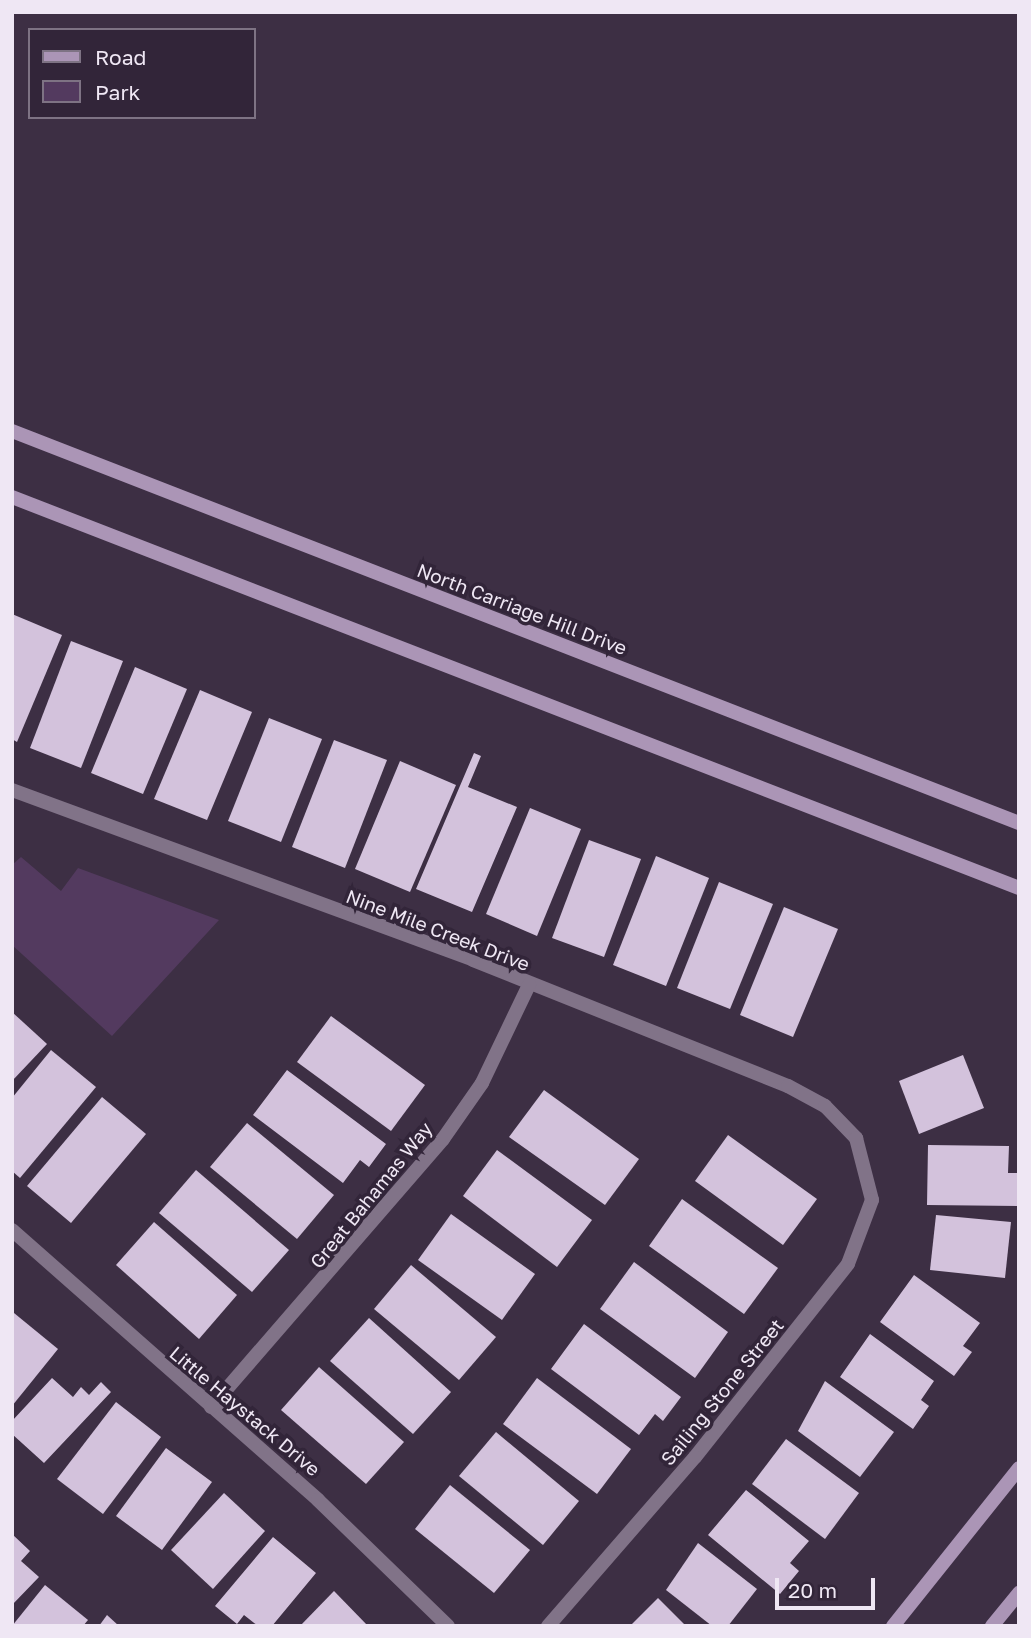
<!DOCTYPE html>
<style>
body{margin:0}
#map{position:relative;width:1031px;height:1638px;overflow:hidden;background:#3d2f44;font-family:"Golos Text",sans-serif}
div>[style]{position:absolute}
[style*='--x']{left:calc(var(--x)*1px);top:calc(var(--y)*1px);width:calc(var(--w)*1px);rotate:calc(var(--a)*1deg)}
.green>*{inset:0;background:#533a5f}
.building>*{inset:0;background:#d3c2dc}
.street>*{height:14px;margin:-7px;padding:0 7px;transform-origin:7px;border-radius:7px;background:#817388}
.secondary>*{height:14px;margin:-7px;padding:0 7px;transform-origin:7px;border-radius:7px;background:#ab95b6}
span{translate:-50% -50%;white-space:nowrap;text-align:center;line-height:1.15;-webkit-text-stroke:7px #322539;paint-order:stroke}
.street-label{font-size:19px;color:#efe7f4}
.frame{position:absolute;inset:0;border:14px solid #efe7f4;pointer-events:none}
.legend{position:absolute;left:28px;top:28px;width:228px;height:91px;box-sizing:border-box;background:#322539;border:2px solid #7e7384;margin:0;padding:9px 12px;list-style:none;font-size:21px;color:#efe7f4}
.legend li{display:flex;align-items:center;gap:14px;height:35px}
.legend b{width:35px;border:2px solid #7e7384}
.scale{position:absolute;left:775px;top:1578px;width:100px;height:32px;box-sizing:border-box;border:4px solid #efe7f4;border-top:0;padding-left:9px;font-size:21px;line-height:24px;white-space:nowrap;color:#efe7f4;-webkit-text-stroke:5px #322539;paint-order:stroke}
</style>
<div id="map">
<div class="green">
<div style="clip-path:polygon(21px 857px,61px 891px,78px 868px,219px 920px,112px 1036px,12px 945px,12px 865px)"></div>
</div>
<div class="building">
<div style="clip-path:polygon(12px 614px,62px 635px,17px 742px,12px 739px)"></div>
<div style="clip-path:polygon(71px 641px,123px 661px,81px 768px,30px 748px)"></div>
<div style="clip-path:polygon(135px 667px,187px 689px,143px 794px,91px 773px)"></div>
<div style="clip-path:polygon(200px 690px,252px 712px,207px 820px,154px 799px)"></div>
<div style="clip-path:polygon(269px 718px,322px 739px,281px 842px,228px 821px)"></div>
<div style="clip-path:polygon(334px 740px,387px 760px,345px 868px,292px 847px)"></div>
<div style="clip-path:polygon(474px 753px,481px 756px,468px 787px,517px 807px,472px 912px,416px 889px)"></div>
<div style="clip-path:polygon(400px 761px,456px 785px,410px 892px,355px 869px)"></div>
<div style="clip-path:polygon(530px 808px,581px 829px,537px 936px,486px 914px)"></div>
<div style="clip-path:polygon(589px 840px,641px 859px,604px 957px,552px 938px)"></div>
<div style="clip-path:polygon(656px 856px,709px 878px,666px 986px,613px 965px)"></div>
<div style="clip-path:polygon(719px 882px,773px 904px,730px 1009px,677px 988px)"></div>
<div style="clip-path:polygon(784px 907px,838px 929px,793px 1037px,740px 1015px)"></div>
<div style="clip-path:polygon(12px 1012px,47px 1044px,12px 1081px)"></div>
<div style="clip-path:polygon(331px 1016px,425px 1085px,391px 1131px,297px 1062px)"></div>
<div style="clip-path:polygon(51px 1050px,96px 1087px,20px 1178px,12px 1171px,12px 1098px)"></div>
<div style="clip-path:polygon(963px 1055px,984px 1108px,919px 1134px,899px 1081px)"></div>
<div style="clip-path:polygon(287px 1070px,386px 1144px,369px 1167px,360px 1160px,343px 1183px,253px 1115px)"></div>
<div style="clip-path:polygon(544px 1090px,639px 1159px,605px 1205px,509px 1137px)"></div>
<div style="clip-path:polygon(102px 1097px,146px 1134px,71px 1223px,27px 1186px)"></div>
<div style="clip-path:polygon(247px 1123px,334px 1195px,297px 1239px,210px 1167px)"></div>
<div style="clip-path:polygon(728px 1135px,817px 1199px,783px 1245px,695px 1181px)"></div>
<div style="clip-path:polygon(928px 1145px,1009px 1146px,1008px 1173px,1019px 1173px,1019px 1206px,927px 1205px)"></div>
<div style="clip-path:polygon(497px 1150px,592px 1220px,557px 1267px,463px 1196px)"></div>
<div style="clip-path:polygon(196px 1170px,289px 1250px,252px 1292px,159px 1213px)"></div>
<div style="clip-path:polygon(682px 1199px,778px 1268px,744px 1314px,649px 1246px)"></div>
<div style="clip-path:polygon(451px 1214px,535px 1274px,502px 1320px,418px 1260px)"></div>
<div style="clip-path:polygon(936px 1215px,1011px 1222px,1005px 1278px,930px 1270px)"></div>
<div style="clip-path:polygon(154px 1222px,237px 1295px,199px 1339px,116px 1265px)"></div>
<div style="clip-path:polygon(634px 1262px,728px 1332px,695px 1378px,600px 1309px)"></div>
<div style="clip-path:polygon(411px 1265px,496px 1337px,459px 1380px,374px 1309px)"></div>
<div style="clip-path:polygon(914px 1275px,980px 1323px,963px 1346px,972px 1352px,954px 1376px,880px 1322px)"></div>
<div style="clip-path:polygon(14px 1313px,58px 1349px,12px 1406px,12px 1315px)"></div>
<div style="clip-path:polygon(369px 1318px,451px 1392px,413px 1434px,330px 1361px)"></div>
<div style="clip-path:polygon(584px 1324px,681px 1397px,663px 1421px,655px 1414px,639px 1435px,551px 1369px)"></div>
<div style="clip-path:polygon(870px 1334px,934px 1381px,921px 1400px,929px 1406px,913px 1429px,840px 1377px)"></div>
<div style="clip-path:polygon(319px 1367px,404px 1442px,366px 1484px,281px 1410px)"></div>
<div style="clip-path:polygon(52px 1378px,73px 1397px,81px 1387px,89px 1395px,101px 1382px,111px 1392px,44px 1463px,12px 1434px,12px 1421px)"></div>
<div style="clip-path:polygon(537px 1378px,631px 1449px,597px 1494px,503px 1424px)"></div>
<div style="clip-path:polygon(825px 1381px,894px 1432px,860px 1477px,798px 1431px)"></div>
<div style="clip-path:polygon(116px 1402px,161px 1437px,103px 1514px,57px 1479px)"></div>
<div style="clip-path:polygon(496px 1432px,579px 1501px,543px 1545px,459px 1476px)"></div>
<div style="clip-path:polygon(786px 1439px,859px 1493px,825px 1539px,752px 1484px)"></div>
<div style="clip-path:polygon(166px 1448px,212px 1482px,162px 1550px,116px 1516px)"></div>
<div style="clip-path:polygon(450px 1485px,530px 1550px,494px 1593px,415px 1529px)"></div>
<div style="clip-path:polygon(746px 1490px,809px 1541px,790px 1563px,799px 1571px,780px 1594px,708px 1535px)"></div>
<div style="clip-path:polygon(224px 1493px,265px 1531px,213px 1589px,171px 1550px)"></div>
<div style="clip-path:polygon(12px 1534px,30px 1551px,21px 1561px,39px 1577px,12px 1605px)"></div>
<div style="clip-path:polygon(273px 1537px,316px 1573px,272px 1626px,258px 1626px,244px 1615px,237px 1624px,215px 1606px)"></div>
<div style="clip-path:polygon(698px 1543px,757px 1589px,728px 1626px,712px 1626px,666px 1590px)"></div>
<div style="clip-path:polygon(45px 1585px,88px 1620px,83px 1626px,12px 1626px)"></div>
<div style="clip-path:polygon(334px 1591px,368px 1626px,300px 1626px)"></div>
<div style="clip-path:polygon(658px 1598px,686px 1626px,630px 1626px)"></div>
<div style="clip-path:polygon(107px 1615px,119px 1626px,99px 1626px)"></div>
</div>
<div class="street">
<div style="--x:12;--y:790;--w:491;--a:20.2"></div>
<div style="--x:473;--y:960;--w:339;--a:21.8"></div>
<div style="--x:788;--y:1086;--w:42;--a:28.4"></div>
<div style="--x:825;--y:1106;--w:45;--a:45.9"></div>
<div style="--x:856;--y:1138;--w:64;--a:75.5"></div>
<div style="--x:872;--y:1200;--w:68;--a:110.6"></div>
<div style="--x:848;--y:1264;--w:246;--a:128.4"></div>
<div style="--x:695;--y:1457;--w:224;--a:131"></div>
<div style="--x:12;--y:1230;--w:408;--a:41.4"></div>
<div style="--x:318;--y:1500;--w:181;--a:44.1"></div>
<div style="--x:211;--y:1407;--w:354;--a:-49.1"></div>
<div style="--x:443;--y:1139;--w:68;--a:-55.1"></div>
<div style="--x:482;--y:1083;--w:109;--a:-64.4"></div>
</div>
<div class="secondary">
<div style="--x:12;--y:431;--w:1081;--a:21.27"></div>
<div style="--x:12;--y:497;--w:1080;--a:21.22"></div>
<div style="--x:893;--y:1626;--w:202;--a:-51.4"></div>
<div style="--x:992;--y:1626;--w:43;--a:-50.7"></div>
</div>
<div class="street-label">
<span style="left:522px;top:609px;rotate:21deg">North Carriage Hill Drive</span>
<span style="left:438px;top:930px;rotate:21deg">Nine Mile Creek Drive</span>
<span style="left:371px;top:1195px;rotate:-51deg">Great Bahamas Way</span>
<span style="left:722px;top:1392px;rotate:-51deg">Sailing Stone Street</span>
<span style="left:245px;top:1411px;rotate:40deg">Little Haystack Drive</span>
</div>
<div class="frame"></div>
<ul class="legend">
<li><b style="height:9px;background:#ab95b6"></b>Road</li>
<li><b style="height:19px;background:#533a5f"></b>Park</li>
</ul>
<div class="scale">20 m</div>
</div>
